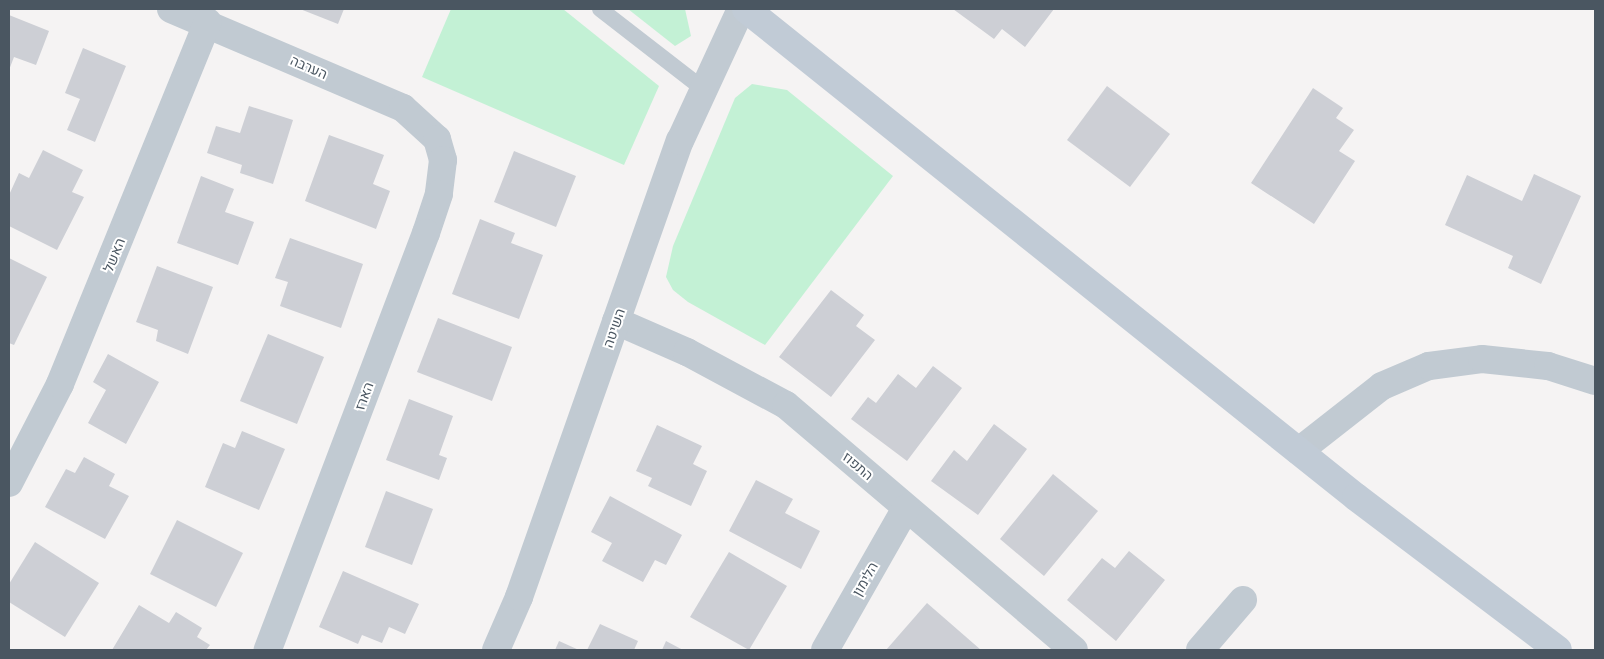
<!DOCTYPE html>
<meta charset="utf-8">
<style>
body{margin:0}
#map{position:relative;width:1604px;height:659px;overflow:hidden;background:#f5f3f3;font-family:Commissioner,Heebo,sans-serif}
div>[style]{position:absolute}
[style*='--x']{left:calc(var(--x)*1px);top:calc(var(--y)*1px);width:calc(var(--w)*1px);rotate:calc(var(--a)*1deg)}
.green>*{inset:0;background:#c3f1d5}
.building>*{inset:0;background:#cdcfd5}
.lane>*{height:16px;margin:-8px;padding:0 8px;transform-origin:8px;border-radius:8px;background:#c1cad2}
.street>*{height:28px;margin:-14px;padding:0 14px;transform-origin:14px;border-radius:14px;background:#c1cad2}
.secondary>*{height:28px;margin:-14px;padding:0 14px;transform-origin:14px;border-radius:14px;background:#c1cbd6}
span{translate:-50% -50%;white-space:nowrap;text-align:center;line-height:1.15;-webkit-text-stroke:4px #fff;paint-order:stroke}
.street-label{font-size:14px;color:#4a5661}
.frame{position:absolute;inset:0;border:10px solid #4a5661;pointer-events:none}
</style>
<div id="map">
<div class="green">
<div style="clip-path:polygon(451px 9px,563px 9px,659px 86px,624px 165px,422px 77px)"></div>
<div style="clip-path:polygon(628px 9px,685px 9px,691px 36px,675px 46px)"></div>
<div style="clip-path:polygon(752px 84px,787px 90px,893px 176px,765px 345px,688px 302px,673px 290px,666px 277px,673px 246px,735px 98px)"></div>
</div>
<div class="building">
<div style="clip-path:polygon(300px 9px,344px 9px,338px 24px)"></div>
<div style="clip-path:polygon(953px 9px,1054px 9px,1025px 47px,1002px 29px,994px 39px)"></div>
<div style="clip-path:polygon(9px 15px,49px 31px,36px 65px,14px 57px,9px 70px)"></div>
<div style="clip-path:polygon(83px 48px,126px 66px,95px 142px,67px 130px,80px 99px,65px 93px)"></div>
<div style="clip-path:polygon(1107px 86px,1170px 134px,1130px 187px,1067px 140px)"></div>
<div style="clip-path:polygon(1313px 88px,1343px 108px,1336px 118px,1354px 130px,1339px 151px,1355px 161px,1314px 224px,1251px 183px)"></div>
<div style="clip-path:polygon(249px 106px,293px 120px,273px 184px,240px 173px,242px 165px,207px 153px,216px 126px,240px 133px)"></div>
<div style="clip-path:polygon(329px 135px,384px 155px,373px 184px,390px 191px,376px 229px,305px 201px)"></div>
<div style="clip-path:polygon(43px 150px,83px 170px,72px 192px,84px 197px,57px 250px,9px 226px,9px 195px,19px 173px,29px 178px)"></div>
<div style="clip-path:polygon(514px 151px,576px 176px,556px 227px,494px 202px)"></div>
<div style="clip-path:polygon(1534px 174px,1581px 196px,1541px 284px,1508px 268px,1513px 256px,1445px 225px,1467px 175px,1522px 201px)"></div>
<div style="clip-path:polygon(201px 176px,234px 189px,225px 212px,254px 222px,238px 265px,177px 243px)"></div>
<div style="clip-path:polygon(480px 219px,515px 233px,511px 243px,543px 255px,519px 319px,452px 294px)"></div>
<div style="clip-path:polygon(290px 238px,363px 264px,341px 328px,280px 306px,288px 282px,275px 278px)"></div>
<div style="clip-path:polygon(9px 258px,47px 277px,14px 345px,9px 343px)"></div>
<div style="clip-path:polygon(157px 266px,213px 287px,188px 354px,156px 341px,158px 330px,136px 322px)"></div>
<div style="clip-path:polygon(831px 290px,864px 315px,856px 326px,875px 340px,831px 397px,779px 357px)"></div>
<div style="clip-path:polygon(438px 318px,512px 347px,492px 401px,417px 372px)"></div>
<div style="clip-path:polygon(268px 334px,324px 357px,297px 424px,240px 401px)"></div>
<div style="clip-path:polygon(108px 354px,159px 382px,126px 444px,88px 423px,106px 390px,93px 382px)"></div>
<div style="clip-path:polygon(933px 366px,962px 388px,907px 461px,851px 419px,868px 397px,876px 403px,898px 374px,916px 388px)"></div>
<div style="clip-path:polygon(409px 399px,453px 416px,439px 455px,447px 458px,439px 480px,386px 460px)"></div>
<div style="clip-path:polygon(994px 424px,1027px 449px,978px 515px,931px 481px,954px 450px,967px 461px)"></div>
<div style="clip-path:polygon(657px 425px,702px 446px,693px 464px,707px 471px,691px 506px,648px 486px,652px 478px,636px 471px)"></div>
<div style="clip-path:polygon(242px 431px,285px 449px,259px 510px,205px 487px,223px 443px,235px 448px)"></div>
<div style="clip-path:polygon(84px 457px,115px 474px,109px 486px,129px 496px,105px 539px,45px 507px,66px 469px,75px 473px)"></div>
<div style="clip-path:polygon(1053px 474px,1098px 511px,1044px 576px,1000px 539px)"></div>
<div style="clip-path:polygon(756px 480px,793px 499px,785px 513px,820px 531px,801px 569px,729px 531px)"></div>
<div style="clip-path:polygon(386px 491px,433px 509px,412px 565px,365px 547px)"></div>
<div style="clip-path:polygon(610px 496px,682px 535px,666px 565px,655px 560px,643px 582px,602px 561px,612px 543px,591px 532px)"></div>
<div style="clip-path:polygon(177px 520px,243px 553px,216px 607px,150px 574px)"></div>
<div style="clip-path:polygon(35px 542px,99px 583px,65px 637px,9px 602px,9px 584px)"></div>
<div style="clip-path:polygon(1129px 551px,1165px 580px,1116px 641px,1067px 600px,1102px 558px,1115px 568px)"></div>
<div style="clip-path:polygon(729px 552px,787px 586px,749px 650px,690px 617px)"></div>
<div style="clip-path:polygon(343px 571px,419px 604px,405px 634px,389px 627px,382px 643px,362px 635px,358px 644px,319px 627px)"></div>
<div style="clip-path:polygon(927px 603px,981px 650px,886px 650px)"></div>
<div style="clip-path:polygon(139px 605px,169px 623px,176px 612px,202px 628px,197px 637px,210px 645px,206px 650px,112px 650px)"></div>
<div style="clip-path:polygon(600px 624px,638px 641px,634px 650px,587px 650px)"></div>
<div style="clip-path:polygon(559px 641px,579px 650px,555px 650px)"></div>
<div style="clip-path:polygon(666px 641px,683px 650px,662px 650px)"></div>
</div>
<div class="lane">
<div style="--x:600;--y:9;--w:130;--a:37.8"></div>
</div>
<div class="street">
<div style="--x:171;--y:9;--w:252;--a:23.1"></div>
<div style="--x:403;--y:108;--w:46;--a:42.4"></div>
<div style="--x:437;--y:139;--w:22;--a:74"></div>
<div style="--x:443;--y:160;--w:34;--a:97"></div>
<div style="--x:439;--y:194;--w:41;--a:108.4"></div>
<div style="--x:426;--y:233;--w:446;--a:110.8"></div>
<div style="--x:616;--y:321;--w:77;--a:23.6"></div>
<div style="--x:687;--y:352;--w:112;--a:28.2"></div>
<div style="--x:786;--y:405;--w:378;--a:40.4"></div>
<div style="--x:1299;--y:451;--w:105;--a:-38.1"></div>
<div style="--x:1382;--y:386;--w:51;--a:-23.1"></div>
<div style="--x:1429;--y:366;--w:53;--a:-7.5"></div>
<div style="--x:1482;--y:359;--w:66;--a:6.1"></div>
<div style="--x:1548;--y:366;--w:49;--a:17.7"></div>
<div style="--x:9;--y:483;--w:111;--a:-62.7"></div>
<div style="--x:60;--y:384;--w:391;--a:-67.8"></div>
<div style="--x:496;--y:650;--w:58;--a:-66.5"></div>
<div style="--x:519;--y:597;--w:484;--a:-70.6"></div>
<div style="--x:680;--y:141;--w:145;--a:-65.2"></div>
<div style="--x:825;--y:650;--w:163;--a:-60.3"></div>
<div style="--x:1200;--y:650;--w:66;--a:-49.3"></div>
</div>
<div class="secondary">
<div style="--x:746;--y:9;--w:781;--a:38.66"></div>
<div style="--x:1356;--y:497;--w:253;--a:37.1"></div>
</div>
<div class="street-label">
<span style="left:309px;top:67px;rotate:24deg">הערבה</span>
<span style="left:114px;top:255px;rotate:-68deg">האשל</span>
<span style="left:614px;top:328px;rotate:-71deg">השיטה</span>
<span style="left:364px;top:396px;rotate:-69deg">הארז</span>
<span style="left:858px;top:466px;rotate:40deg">התפוז</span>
<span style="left:865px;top:579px;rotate:-60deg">הלימון</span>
</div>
<div class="frame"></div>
</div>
